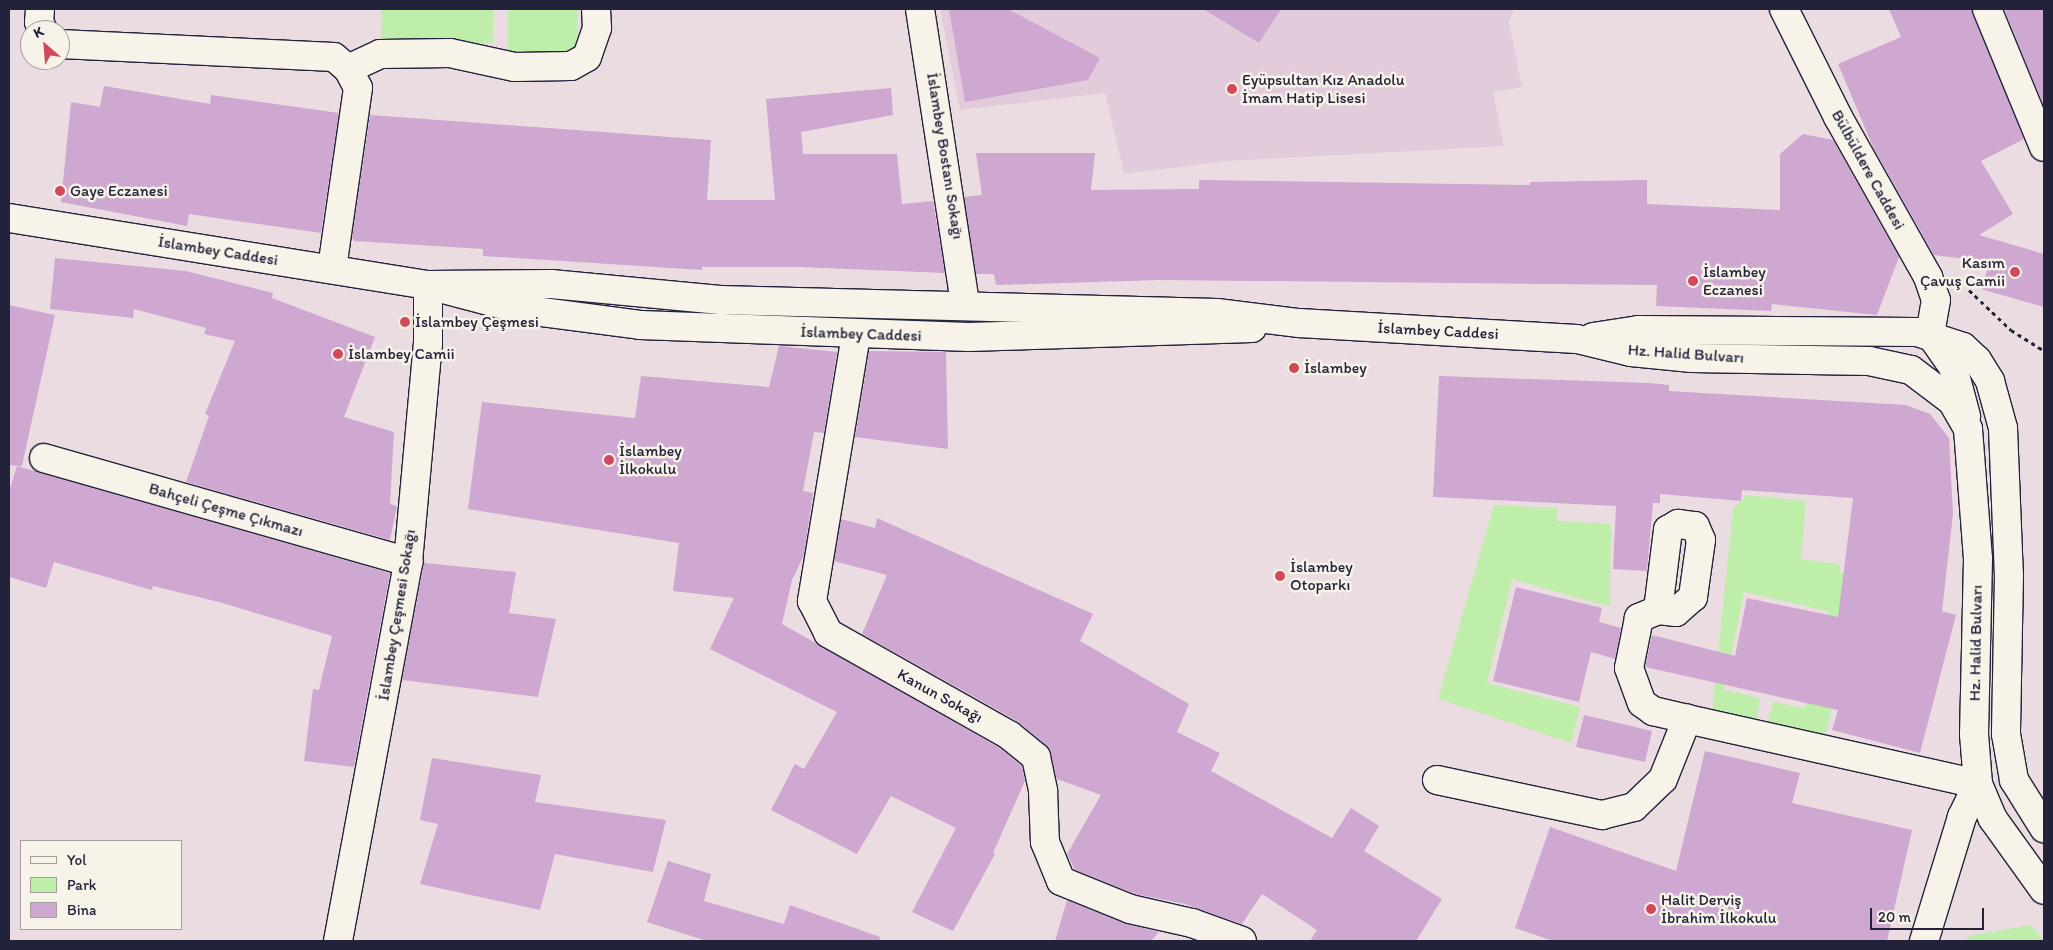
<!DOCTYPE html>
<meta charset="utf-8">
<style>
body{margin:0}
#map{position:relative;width:2053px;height:950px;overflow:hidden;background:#ebdce1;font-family:Itim,sans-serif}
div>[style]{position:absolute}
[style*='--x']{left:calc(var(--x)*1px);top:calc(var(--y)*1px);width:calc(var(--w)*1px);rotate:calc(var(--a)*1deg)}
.built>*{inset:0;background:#e2ccdc}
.green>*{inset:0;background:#bfedaa}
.building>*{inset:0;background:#cea8d0}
.path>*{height:3px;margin-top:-1.5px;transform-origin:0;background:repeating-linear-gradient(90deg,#22223b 0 4px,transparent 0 8px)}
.roads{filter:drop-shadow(1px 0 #22223b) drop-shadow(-1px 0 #22223b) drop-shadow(0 1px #22223b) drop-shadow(0 -1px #22223b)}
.minor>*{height:28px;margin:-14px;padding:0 14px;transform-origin:14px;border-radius:14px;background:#f7f3e8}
.major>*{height:28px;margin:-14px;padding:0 14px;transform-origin:14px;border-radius:14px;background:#f7f3e8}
.dots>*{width:14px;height:14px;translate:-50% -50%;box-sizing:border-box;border:2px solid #f7f3e8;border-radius:50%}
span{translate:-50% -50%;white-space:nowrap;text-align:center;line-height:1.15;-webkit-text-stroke:5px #f7f3e8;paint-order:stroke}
.poi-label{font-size:16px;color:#22223b}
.left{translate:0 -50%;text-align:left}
.right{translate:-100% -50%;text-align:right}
.street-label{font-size:16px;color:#22223b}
.frame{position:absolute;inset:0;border:10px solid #22223b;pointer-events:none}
.legend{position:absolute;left:20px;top:840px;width:162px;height:90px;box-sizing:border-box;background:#f7f3e8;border:1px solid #a29fa3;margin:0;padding:6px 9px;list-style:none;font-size:15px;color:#22223b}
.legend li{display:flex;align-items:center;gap:10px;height:25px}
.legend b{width:25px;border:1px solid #a29fa3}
.north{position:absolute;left:20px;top:20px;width:50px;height:50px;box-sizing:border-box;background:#f7f3e8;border:1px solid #a29fa3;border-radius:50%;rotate:333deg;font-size:14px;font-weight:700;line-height:20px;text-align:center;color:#22223b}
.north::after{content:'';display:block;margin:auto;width:18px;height:22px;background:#d1495b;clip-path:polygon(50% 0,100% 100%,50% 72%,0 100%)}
.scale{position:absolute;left:1870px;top:908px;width:114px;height:22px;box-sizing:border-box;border:2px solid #22223b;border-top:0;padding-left:6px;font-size:15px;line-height:18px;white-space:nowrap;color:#22223b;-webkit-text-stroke:4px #f7f3e8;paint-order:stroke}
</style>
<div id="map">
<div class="built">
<div style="clip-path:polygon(940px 9px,1514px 9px,1509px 23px,1522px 87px,1493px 92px,1504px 146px,1228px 161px,1124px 174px,1105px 93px,960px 110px)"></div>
</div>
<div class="green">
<div style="clip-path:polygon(382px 9px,494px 9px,493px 43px,381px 41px)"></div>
<div style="clip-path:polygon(508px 9px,578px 9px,578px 59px,508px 58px)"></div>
<div style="clip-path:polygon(1746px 495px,1806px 501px,1801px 559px,1839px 564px,1841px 574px,1867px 580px,1824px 738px,1767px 724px,1773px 702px,1805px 708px,1828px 611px,1744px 592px,1724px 690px,1760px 698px,1756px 722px,1712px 713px,1733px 509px)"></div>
<div style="clip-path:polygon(1494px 505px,1558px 508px,1557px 521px,1611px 524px,1610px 607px,1512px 579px,1487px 683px,1580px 707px,1571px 743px,1438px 699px)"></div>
<div style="clip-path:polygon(2031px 925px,2044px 941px,1966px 941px,1968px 936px)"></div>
</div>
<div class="building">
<div style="clip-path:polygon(949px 9px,1008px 9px,1100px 58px,1088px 80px,965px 102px)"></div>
<div style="clip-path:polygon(1203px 9px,1281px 9px,1259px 43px)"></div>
<div style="clip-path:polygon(1889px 9px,1972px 9px,2024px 139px,1981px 161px,2013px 214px,1979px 235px,2044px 254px,2044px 307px,1981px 289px,1990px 262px,1934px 255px,1873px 147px,1838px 64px,1901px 37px)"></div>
<div style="clip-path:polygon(2004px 9px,2044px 9px,2044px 107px)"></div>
<div style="clip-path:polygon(104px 86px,210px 104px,211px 95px,339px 113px,321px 233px,189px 214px,187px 226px,61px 202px,71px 102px,100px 107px)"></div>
<div style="clip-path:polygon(891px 88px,893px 115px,801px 132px,803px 154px,897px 154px,902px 204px,933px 201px,945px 273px,799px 267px,702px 267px,702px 270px,483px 256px,483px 249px,354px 241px,352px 237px,370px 115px,711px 140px,707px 200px,775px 200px,766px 99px)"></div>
<div style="clip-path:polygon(1803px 134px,1833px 140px,1899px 257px,1877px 315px,1772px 304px,1771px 311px,1656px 306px,1657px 285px,1159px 280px,996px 285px,994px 274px,976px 274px,964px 197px,982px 195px,976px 153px,1095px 153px,1091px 190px,1199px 189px,1199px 180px,1530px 185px,1530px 182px,1647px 180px,1647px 204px,1780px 210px,1780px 154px)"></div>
<div style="clip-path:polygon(55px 258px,186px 271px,273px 293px,272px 298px,375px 337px,344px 417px,394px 432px,390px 504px,397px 506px,390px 540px,186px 482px,209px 416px,205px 414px,235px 341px,204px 334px,206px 328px,134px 309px,133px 318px,50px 309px)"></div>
<div style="clip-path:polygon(9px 305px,55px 315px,22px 466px,17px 466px,390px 573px,354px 767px,304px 761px,313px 689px,319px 690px,332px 636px,219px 602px,153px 586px,152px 590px,54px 562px,46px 588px,9px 577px,9px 491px,17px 466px,9px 465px)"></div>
<div style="clip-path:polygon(779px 346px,837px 352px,824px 433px,814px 432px,803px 491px,813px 493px,804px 555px,792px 580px,782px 624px,1000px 748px,1022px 766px,1025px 781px,993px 853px,995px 854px,953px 931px,912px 912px,956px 828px,891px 796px,857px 854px,771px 810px,795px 764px,804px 769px,837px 712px,710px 649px,734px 598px,673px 591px,679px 543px,468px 509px,482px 402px,635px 418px,641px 376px,769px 387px)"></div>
<div style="clip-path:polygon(869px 351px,946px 352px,948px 449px,855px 437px)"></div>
<div style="clip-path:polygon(1439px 376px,1649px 383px,1669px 385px,1669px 391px,1906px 405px,1930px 414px,1949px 438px,1953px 514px,1942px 611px,1956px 615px,1920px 753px,1832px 730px,1838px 710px,1645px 667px,1652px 635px,1735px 656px,1747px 598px,1838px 617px,1853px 498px,1742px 490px,1741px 501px,1660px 494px,1660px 503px,1653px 503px,1647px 571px,1613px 569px,1616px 506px,1433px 497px)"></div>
<div style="clip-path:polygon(877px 518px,1093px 614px,1080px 641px,1189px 704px,1177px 732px,1220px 753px,1211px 771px,1332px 838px,1351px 808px,1379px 826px,1364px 851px,1442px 899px,1416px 941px,1310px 941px,1317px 930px,1262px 894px,1242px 924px,1185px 904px,1135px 894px,1075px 870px,1067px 854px,1101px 795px,1057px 779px,1046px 745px,1017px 721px,862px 634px,887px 575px,834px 561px,841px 519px,875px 528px)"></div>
<div style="clip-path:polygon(424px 563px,516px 572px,509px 613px,556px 619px,538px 697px,402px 680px)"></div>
<div style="clip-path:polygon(1516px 587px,1602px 608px,1599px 622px,1621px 628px,1615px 659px,1591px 652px,1579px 702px,1493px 681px)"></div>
<div style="clip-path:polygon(1584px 715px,1652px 731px,1645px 762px,1576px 747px)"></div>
<div style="clip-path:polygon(1705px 751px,1800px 773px,1792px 803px,1912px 830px,1887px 941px,1553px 941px,1515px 928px,1550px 827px,1676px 871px)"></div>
<div style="clip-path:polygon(432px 758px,541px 775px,535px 802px,666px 820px,653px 872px,555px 854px,540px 910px,420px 884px,438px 824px,420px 820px)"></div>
<div style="clip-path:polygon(668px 861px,711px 874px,704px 901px,784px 924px,790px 905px,880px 937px,879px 941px,707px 941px,647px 922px)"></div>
<div style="clip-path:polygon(1067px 900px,1124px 923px,1159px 932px,1151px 941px,1055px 941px)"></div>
</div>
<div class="path">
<div style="--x:1969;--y:290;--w:58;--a:43.6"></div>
<div style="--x:2011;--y:330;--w:39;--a:32"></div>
</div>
<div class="roads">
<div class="minor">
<div style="--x:40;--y:9;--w:13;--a:94"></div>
<div style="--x:39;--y:22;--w:9;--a:63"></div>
<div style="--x:920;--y:9;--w:298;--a:81.3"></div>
<div style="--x:1784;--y:9;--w:121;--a:63.4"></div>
<div style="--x:1838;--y:117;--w:184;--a:60.6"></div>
<div style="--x:1928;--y:277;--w:24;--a:71"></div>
<div style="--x:1936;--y:300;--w:35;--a:100"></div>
<div style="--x:1987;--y:9;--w:149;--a:67.6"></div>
<div style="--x:60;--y:44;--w:274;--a:2.7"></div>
<div style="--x:334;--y:57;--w:18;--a:41"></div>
<div style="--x:348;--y:69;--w:21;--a:62"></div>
<div style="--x:358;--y:88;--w:182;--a:98.2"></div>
<div style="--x:348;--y:69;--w:35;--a:-25"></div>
<div style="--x:380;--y:54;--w:70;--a:-0.8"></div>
<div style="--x:450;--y:53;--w:66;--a:12.2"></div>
<div style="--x:515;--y:67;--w:56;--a:-1"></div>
<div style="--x:571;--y:66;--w:18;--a:-29"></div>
<div style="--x:587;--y:57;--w:31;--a:-71"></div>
<div style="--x:597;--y:28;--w:19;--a:-93"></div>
<div style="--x:856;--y:335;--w:270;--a:99.4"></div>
<div style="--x:812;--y:601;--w:36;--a:63"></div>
<div style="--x:828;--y:633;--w:208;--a:29.4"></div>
<div style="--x:1009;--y:735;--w:35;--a:39"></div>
<div style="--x:1036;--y:757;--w:35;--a:78"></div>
<div style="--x:1043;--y:791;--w:51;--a:87.8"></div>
<div style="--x:1045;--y:842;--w:42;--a:67.7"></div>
<div style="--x:1061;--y:881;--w:74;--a:22.1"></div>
<div style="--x:1130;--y:909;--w:64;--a:12.7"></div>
<div style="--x:1192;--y:923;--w:53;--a:19.8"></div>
<div style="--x:44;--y:458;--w:379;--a:15.9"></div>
<div style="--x:1658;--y:610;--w:81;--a:-82.9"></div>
<div style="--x:1668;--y:530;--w:12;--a:-31"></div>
<div style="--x:1678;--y:524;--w:17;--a:7"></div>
<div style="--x:1695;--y:526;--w:15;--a:67"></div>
<div style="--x:1701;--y:540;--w:58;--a:98"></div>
<div style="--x:1693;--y:597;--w:23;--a:139"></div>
<div style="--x:1676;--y:612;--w:18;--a:-174"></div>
<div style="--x:1658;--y:610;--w:21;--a:157"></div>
<div style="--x:1639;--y:618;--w:51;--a:101.3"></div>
<div style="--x:1629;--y:668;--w:37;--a:70"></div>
<div style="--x:1642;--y:703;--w:14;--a:36"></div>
<div style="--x:1653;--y:711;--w:35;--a:13"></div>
<div style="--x:1687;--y:719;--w:298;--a:12.6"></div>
<div style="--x:1978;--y:784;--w:37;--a:116"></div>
<div style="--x:1962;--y:817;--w:130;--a:107"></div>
<div style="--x:1437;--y:780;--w:169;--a:12"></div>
<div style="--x:1602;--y:815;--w:33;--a:-14"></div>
<div style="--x:1634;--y:807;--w:40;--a:-44"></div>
<div style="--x:1663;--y:779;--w:65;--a:-68.2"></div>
<div style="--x:338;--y:941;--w:385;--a:-79.5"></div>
<div style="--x:408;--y:562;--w:219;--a:-84.8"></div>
<div style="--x:428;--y:344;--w:59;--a:-90"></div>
</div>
<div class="major">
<div style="--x:9;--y:218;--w:424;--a:9.1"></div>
<div style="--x:428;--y:285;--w:94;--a:14.8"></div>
<div style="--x:519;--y:309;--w:122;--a:7.5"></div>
<div style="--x:640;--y:325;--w:329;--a:2.1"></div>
<div style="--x:969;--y:337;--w:283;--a:-1.8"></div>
<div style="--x:428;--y:285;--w:123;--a:-0.5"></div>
<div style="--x:551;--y:284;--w:170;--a:5.4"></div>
<div style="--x:720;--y:300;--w:497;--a:1.5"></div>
<div style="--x:1217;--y:313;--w:83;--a:7"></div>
<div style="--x:1299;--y:323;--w:278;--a:3.3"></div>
<div style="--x:1577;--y:339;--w:56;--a:13.5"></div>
<div style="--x:1631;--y:352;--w:61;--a:5.6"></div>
<div style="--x:1692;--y:358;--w:177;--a:1"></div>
<div style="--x:1869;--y:361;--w:43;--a:12.1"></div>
<div style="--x:1911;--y:370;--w:51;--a:37.1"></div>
<div style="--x:1952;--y:401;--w:32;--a:60"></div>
<div style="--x:1968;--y:429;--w:130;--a:85.6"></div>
<div style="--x:1978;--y:559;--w:175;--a:91.3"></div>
<div style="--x:1974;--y:734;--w:50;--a:85.4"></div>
<div style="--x:1978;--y:784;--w:38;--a:67"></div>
<div style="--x:1993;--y:819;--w:87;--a:54.3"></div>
<div style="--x:1930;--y:334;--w:40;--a:55.1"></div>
<div style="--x:1953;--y:367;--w:51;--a:75.1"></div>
<div style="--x:1593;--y:337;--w:46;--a:-8.8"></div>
<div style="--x:1638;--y:330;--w:279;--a:0.4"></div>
<div style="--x:1917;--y:332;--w:48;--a:18.1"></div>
<div style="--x:1963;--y:347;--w:19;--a:43"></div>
<div style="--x:1977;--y:360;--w:25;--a:58"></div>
<div style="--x:1990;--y:381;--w:49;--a:74.5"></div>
<div style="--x:2003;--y:428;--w:147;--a:87.7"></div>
<div style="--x:2009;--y:575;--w:159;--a:91.1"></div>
<div style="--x:2006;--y:734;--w:47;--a:80.1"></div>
<div style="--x:2014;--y:780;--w:57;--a:58"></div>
</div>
</div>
<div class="dots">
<div style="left:1232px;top:89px;background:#d1495b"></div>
<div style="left:60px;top:191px;background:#d1495b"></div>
<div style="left:2015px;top:272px;background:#d1495b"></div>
<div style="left:1693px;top:281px;background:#d1495b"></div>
<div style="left:405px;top:322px;background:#d1495b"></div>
<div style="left:338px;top:354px;background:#d1495b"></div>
<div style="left:1294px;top:368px;background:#d1495b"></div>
<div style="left:609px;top:460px;background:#d1495b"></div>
<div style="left:1280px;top:576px;background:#d1495b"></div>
<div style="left:1651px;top:909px;background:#d1495b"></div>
</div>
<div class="poi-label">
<span class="left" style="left:1242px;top:89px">Eyüpsultan Kız Anadolu<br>İmam Hatip Lisesi</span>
<span class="left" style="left:70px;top:191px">Gaye Eczanesi</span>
<span class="right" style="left:2005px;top:272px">Kasım<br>Çavuş Camii</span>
<span class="left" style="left:1703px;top:281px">İslambey<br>Eczanesi</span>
<span class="left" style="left:415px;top:322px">İslambey Çeşmesi</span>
<span class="left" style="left:348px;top:354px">İslambey Camii</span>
<span class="left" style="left:1304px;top:368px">İslambey</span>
<span class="left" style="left:619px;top:460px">İslambey<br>İlkokulu</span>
<span class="left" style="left:1290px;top:576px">İslambey<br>Otoparkı</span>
<span class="left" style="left:1661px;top:909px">Halit Derviş<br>İbrahim İlkokulu</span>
</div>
<div class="street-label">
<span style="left:945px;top:156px;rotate:81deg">İslambey Bostanı Sokağı</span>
<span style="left:1868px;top:170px;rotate:61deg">Bülbüldere Caddesi</span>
<span style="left:218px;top:251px;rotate:9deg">İslambey Caddesi</span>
<span style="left:1438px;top:331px;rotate:3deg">İslambey Caddesi</span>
<span style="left:861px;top:334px;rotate:2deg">İslambey Caddesi</span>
<span style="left:1686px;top:354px;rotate:4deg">Hz. Halid Bulvarı</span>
<span style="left:226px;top:510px;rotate:16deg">Bahçeli Çeşme Çıkmazı</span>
<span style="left:397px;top:615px;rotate:-81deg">İslambey Çeşmesi Sokağı</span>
<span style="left:1976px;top:643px;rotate:-89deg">Hz. Halid Bulvarı</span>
<span style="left:940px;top:696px;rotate:29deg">Kanun Sokağı</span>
</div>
<div class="frame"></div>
<ul class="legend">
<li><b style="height:6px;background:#f7f3e8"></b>Yol</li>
<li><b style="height:14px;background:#bfedaa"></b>Park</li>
<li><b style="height:14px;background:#cea8d0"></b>Bina</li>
</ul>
<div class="north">K</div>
<div class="scale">20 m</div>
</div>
